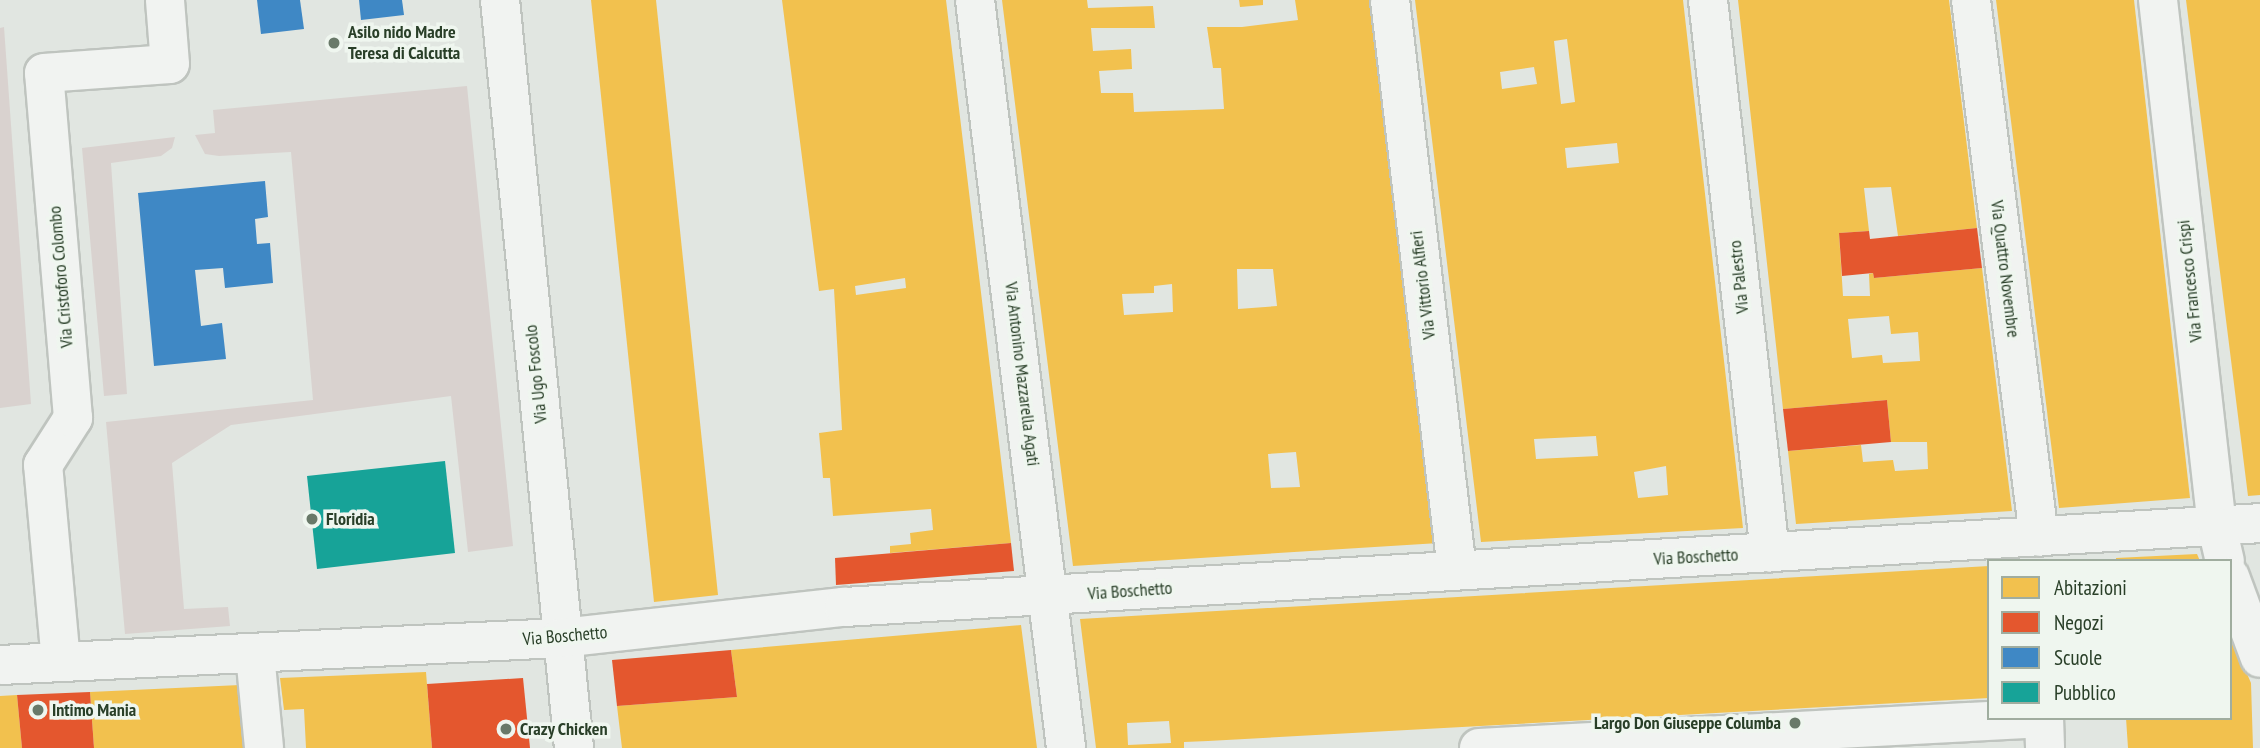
<!DOCTYPE html>
<style>
body{margin:0}
#map{position:relative;width:2260px;height:748px;overflow:hidden;background:#e1e6e1;font-family:"PT Sans Narrow",sans-serif}
div>[style]{position:absolute}
[style*='--x']{left:calc(var(--x)*1px);top:calc(var(--y)*1px);width:calc(var(--w)*1px);rotate:calc(var(--a)*1deg)}
.green>*{inset:0;background:#d9d2cf}
.homes>*{inset:0;background:#f2c14e}
.shops>*{inset:0;background:#e4572e}
.schools>*{inset:0;background:#3f88c5}
.public>*{inset:0;background:#17a398}
.roads{filter:drop-shadow(2px 0 #bfc4bf) drop-shadow(-2px 0 #bfc4bf) drop-shadow(0 2px #bfc4bf) drop-shadow(0 -2px #bfc4bf)}
.minor>*{height:38px;margin:-19px;padding:0 19px;transform-origin:19px;border-radius:19px;background:#f1f3f1}
.tertiary>*{height:38px;margin:-19px;padding:0 19px;transform-origin:19px;border-radius:19px;background:#f1f3f1}
.dots>*{width:19px;height:19px;translate:-50% -50%;box-sizing:border-box;border:4px solid #eff6ef;border-radius:50%}
span{translate:-50% -50%;white-space:nowrap;text-align:center;line-height:1.15;-webkit-text-stroke:7px #eff6ef;paint-order:stroke}
.poi-label{font-size:18px;color:#293f28;font-weight:700}
.left{translate:0 -50%;text-align:left}
.right{translate:-100% -50%;text-align:right}
.street-label{font-size:18px;color:#293f28}
.legend{position:absolute;left:1987px;top:559px;width:245px;height:161px;box-sizing:border-box;background:#eff6ef;border:2px solid #a0ad9f;margin:0;padding:9px 12px;list-style:none;font-size:21px;color:#293f28}
.legend li{display:flex;align-items:center;gap:14px;height:35px}
.legend b{width:35px;border:2px solid #a0ad9f}
</style>
<div id="map">
<div class="green">
<div style="clip-path:polygon(4px 27px,31px 404px,0 408px,0 28px)"></div>
<div style="clip-path:polygon(467px 86px,513px 546px,468px 552px,451px 396px,231px 425px,172px 463px,184px 609px,228px 607px,230px 626px,125px 634px,106px 422px,313px 400px,291px 152px,219px 156px,205px 154px,195px 135px,215px 133px,213px 110px)"></div>
<div style="clip-path:polygon(175px 137px,172px 148px,161px 156px,111px 163px,127px 394px,104px 396px,82px 148px)"></div>
</div>
<div class="homes">
<div style="clip-path:polygon(591px 0,656px 0,718px 595px,654px 602px)"></div>
<div style="clip-path:polygon(evenodd,782px 0,946px 0,1011px 543px,890px 553px,890px 546px,911px 544px,910px 533px,933px 530px,931px 509px,833px 516px,830px 478px,823px 478px,819px 433px,842px 430px,834px 289px,819px 291px,782px 0,905px 278px,906px 288px,856px 295px,855px 286px,905px 278px)"></div>
<div style="clip-path:polygon(evenodd,1002px 0,1087px 0,1088px 8px,1153px 6px,1155px 28px,1091px 28px,1093px 51px,1131px 49px,1132px 69px,1099px 71px,1101px 93px,1133px 93px,1134px 112px,1224px 109px,1221px 68px,1213px 68px,1207px 27px,1242px 27px,1298px 20px,1295px 0,1373px 0,1439px 543px,1073px 566px,1002px 0,1237px 269px,1273px 269px,1277px 306px,1238px 309px,1237px 269px,1002px 0,1172px 284px,1173px 312px,1124px 315px,1122px 294px,1154px 293px,1154px 286px,1172px 284px,1002px 0,1296px 452px,1300px 487px,1271px 488px,1268px 454px,1296px 452px)"></div>
<div style="clip-path:polygon(1239px 0,1263px 0,1263px 5px,1240px 7px)"></div>
<div style="clip-path:polygon(evenodd,1415px 0,1683px 0,1743px 528px,1481px 542px,1415px 0,1567px 39px,1575px 102px,1561px 104px,1554px 41px,1567px 39px,1415px 0,1534px 67px,1537px 84px,1502px 89px,1500px 72px,1534px 67px,1415px 0,1617px 143px,1619px 163px,1567px 168px,1565px 148px,1617px 143px,1415px 0,1596px 436px,1598px 456px,1536px 459px,1534px 439px,1596px 436px,1415px 0,1666px 466px,1668px 495px,1638px 498px,1634px 472px,1666px 466px)"></div>
<div style="clip-path:polygon(evenodd,1738px 0,1949px 0,1977px 228px,1898px 236px,1891px 187px,1864px 188px,1869px 231px,1839px 233px,1843px 296px,1870px 296px,1869px 274px,1873px 273px,1874px 278px,1982px 268px,2012px 511px,1796px 524px,1788px 451px,1861px 445px,1863px 462px,1893px 460px,1895px 471px,1928px 469px,1927px 442px,1891px 442px,1887px 400px,1783px 409px,1738px 0,1889px 316px,1891px 334px,1918px 332px,1920px 361px,1883px 363px,1882px 355px,1852px 358px,1848px 319px,1889px 316px)"></div>
<div style="clip-path:polygon(1996px 0,2134px 0,2190px 498px,2059px 508px)"></div>
<div style="clip-path:polygon(2186px 0,2260px 0,2260px 495px,2248px 496px)"></div>
<div style="clip-path:polygon(2197px 554px,2200px 561px,2116px 561px,2116px 558px)"></div>
<div style="clip-path:polygon(evenodd,1989px 566px,1989px 698px,1208px 741px,1184px 742px,1184px 748px,1096px 748px,1080px 619px,1989px 566px,1169px 721px,1171px 743px,1128px 745px,1127px 723px,1169px 721px)"></div>
<div style="clip-path:polygon(1021px 625px,1037px 748px,622px 748px,617px 706px,737px 697px,731px 650px)"></div>
<div style="clip-path:polygon(2230px 634px,2251px 683px,2253px 748px,2128px 748px,2126px 718px,2230px 718px)"></div>
<div style="clip-path:polygon(426px 672px,432px 748px,306px 748px,304px 709px,284px 710px,280px 678px)"></div>
<div style="clip-path:polygon(240px 685px,247px 748px,94px 748px,90px 692px)"></div>
<div style="clip-path:polygon(17px 695px,22px 748px,0 748px,0 696px)"></div>
</div>
<div class="shops">
<div style="clip-path:polygon(1977px 228px,1982px 268px,1874px 278px,1873px 273px,1842px 276px,1839px 233px,1869px 231px,1870px 239px)"></div>
<div style="clip-path:polygon(1887px 400px,1891px 442px,1788px 451px,1783px 409px)"></div>
<div style="clip-path:polygon(1011px 543px,1014px 571px,836px 585px,835px 558px)"></div>
<div style="clip-path:polygon(731px 650px,737px 697px,617px 706px,612px 660px)"></div>
<div style="clip-path:polygon(523px 678px,530px 748px,432px 748px,427px 684px)"></div>
<div style="clip-path:polygon(90px 692px,94px 748px,22px 748px,17px 695px)"></div>
</div>
<div class="schools">
<div style="clip-path:polygon(257px 0,300px 0,304px 29px,261px 34px)"></div>
<div style="clip-path:polygon(359px 0,402px 0,404px 15px,361px 20px)"></div>
<div style="clip-path:polygon(265px 181px,268px 217px,255px 219px,257px 244px,270px 243px,273px 283px,225px 288px,223px 268px,195px 270px,201px 326px,222px 323px,226px 359px,154px 366px,138px 193px)"></div>
</div>
<div class="public">
<div style="clip-path:polygon(445px 461px,455px 553px,317px 569px,307px 476px)"></div>
</div>
<div class="roads">
<div class="minor">
<div style="--x:500;--y:0;--w:752;--a:84.35"></div>
<div style="--x:975;--y:0;--w:754;--a:83.06"></div>
<div style="--x:1390;--y:0;--w:574;--a:83.3"></div>
<div style="--x:1708;--y:0;--w:556;--a:83.6"></div>
<div style="--x:1971;--y:0;--w:541;--a:82.78"></div>
<div style="--x:255;--y:654;--w:94;--a:84.5"></div>
<div style="--x:61;--y:662;--w:198;--a:-95.2"></div>
<div style="--x:43;--y:465;--w:56;--a:-57.4"></div>
<div style="--x:73;--y:418;--w:346;--a:-94.8"></div>
<div style="--x:44;--y:73;--w:126;--a:-4.1"></div>
<div style="--x:170;--y:64;--w:64;--a:-94.5"></div>
<div style="--x:0;--y:665;--w:562;--a:-2.76"></div>
<div style="--x:561;--y:638;--w:285;--a:-6.3"></div>
<div style="--x:844;--y:607;--w:1418;--a:-3.39"></div>
<div style="--x:1479;--y:748;--w:566;--a:-3.04"></div>
<div style="--x:2044;--y:718;--w:30;--a:88"></div>
</div>
<div class="tertiary">
<div style="--x:2158;--y:0;--w:530;--a:83.61"></div>
<div style="--x:2217;--y:527;--w:35;--a:77"></div>
<div style="--x:2230;--y:577;--w:86;--a:69.7"></div>
</div>
</div>
<div class="dots">
<div style="left:334px;top:43px;background:#697969"></div>
<div style="left:312px;top:519px;background:#697969"></div>
<div style="left:38px;top:710px;background:#697969"></div>
<div style="left:1795px;top:723px;background:#697969"></div>
<div style="left:506px;top:729px;background:#697969"></div>
</div>
<div class="poi-label">
<span class="left" style="left:348px;top:43px">Asilo nido Madre<br>Teresa di Calcutta</span>
<span class="left" style="left:326px;top:519px">Floridia</span>
<span class="left" style="left:52px;top:710px">Intimo Mania</span>
<span class="right" style="left:1781px;top:723px">Largo Don Giuseppe Columba</span>
<span class="left" style="left:520px;top:729px">Crazy Chicken</span>
</div>
<div class="street-label">
<span style="left:2005px;top:269px;rotate:83deg">Via Quattro Novembre</span>
<span style="left:61px;top:277px;rotate:-95deg">Via Cristoforo Colombo</span>
<span style="left:1739px;top:277px;rotate:-96deg">Via Palestro</span>
<span style="left:2190px;top:281px;rotate:-96deg">Via Francesco Crispi</span>
<span style="left:1423px;top:285px;rotate:-97deg">Via Vittorio Alfieri</span>
<span style="left:536px;top:374px;rotate:-96deg">Via Ugo Foscolo</span>
<span style="left:1022px;top:374px;rotate:83deg">Via Antonino Mazzarella Agati</span>
<span style="left:1696px;top:557px;rotate:-3deg">Via Boschetto</span>
<span style="left:1130px;top:591px;rotate:-4deg">Via Boschetto</span>
<span style="left:565px;top:636px;rotate:-5deg">Via Boschetto</span>
</div>
<ul class="legend">
<li><b style="height:19px;background:#f2c14e"></b>Abitazioni</li>
<li><b style="height:19px;background:#e4572e"></b>Negozi</li>
<li><b style="height:19px;background:#3f88c5"></b>Scuole</li>
<li><b style="height:19px;background:#17a398"></b>Pubblico</li>
</ul>
</div>
